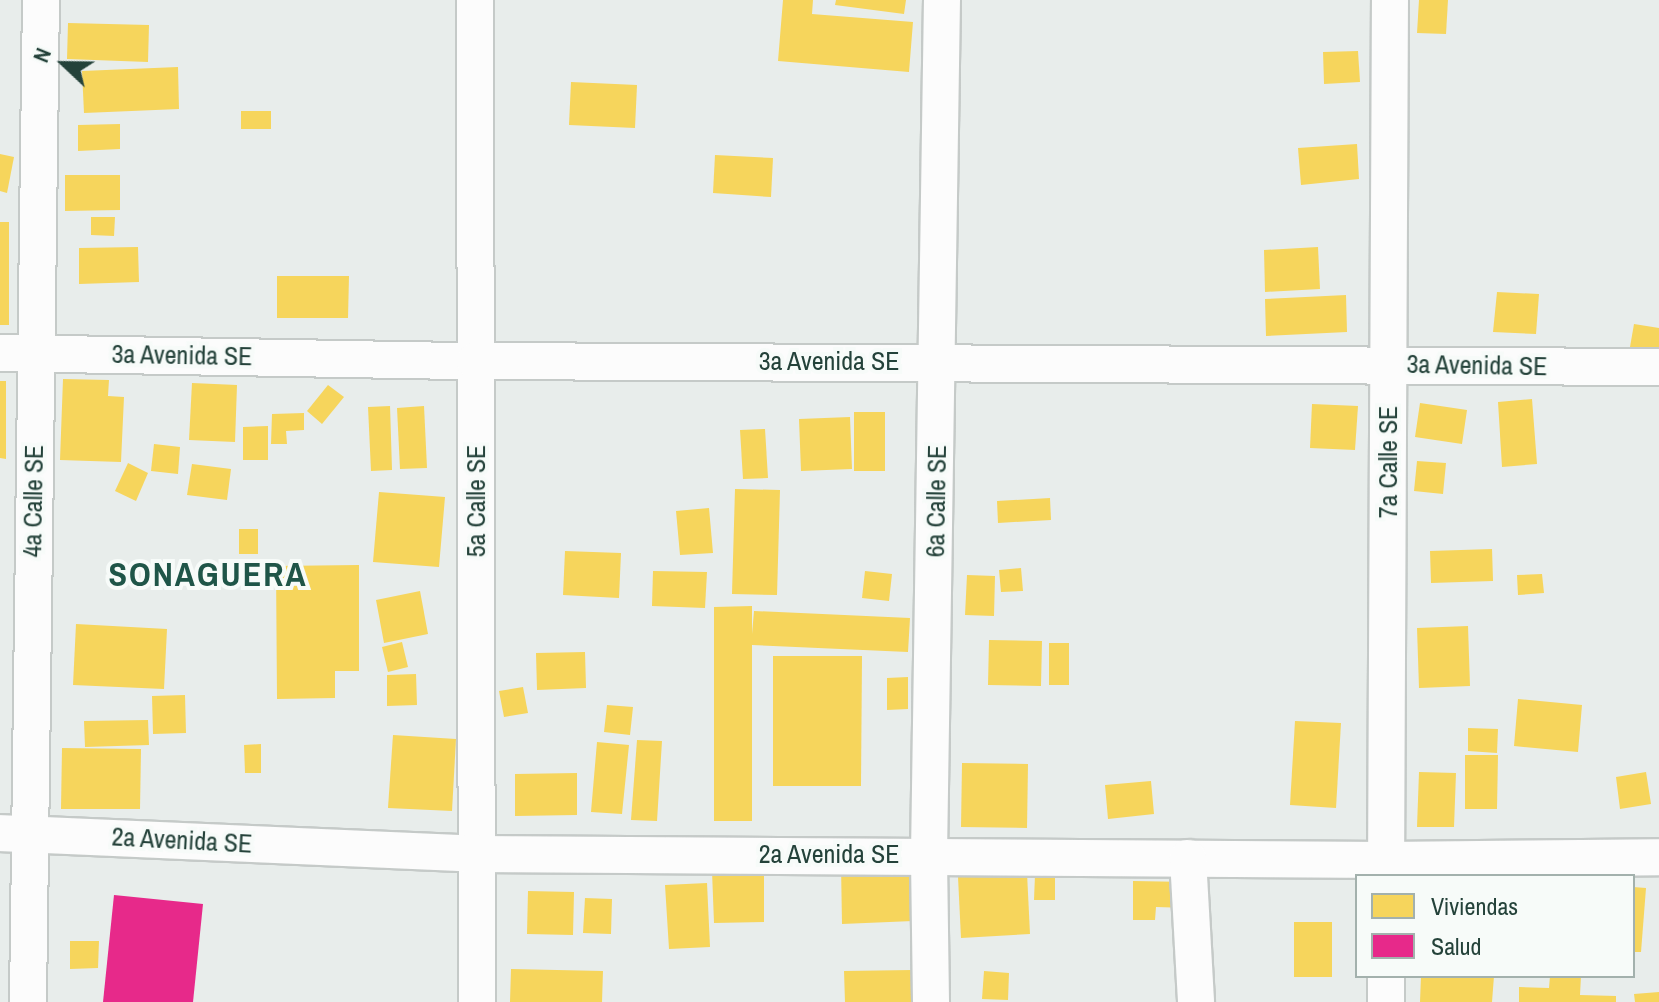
<!DOCTYPE html>
<style>
body{margin:0}
#map{position:relative;width:1659px;height:1002px;overflow:hidden;background:#e8edeb;font-family:"Archivo Narrow",sans-serif}
div>[style]{position:absolute}
[style*='--x']{left:calc(var(--x)*1px);top:calc(var(--y)*1px);width:calc(var(--w)*1px);rotate:calc(var(--a)*1deg)}
.homes>*{inset:0;background:#f6d55c}
.health>*{inset:0;background:#e7298a}
.roads{filter:drop-shadow(2px 0 #c5cac8) drop-shadow(-2px 0 #c5cac8) drop-shadow(0 2px #c5cac8) drop-shadow(0 -2px #c5cac8)}
.minor>*{height:36px;margin:-18px;padding:0 18px;transform-origin:18px;border-radius:18px;background:#fcfcfc}
span{translate:-50% -50%;white-space:nowrap;text-align:center;line-height:1.15;-webkit-text-stroke:8px #f7fbf9;paint-order:stroke}
.street-label{font-size:26px;color:#24423a}
.district-label{font-size:34px;color:#1f5548;font-weight:700;letter-spacing:2px}
.legend{position:absolute;left:1355px;top:874px;width:280px;height:104px;box-sizing:border-box;background:#f7fbf9;border:2px solid #a3b1ad;margin:0;padding:10px 14px;list-style:none;font-size:24px;color:#24423a}
.legend li{display:flex;align-items:center;gap:16px;height:40px}
.legend b{width:40px;border:2px solid #a3b1ad}
.north{position:absolute;left:24px;top:24px;width:80px;height:80px;-webkit-text-stroke:6px #f7fbf9;paint-order:stroke;rotate:292deg;font-size:22px;font-weight:700;line-height:32px;text-align:center;color:#24423a}
.north::after{content:'';display:block;margin:auto;width:28px;height:36px;background:#24423a;clip-path:polygon(50% 0,100% 100%,50% 72%,0 100%)}
</style>
<div id="map">
<div class="homes">
<div style="clip-path:polygon(783px 0,813px 0,812px 14px,913px 22px,909px 72px,778px 61px)"></div>
<div style="clip-path:polygon(836px 0,906px 0,904px 14px,835px 5px)"></div>
<div style="clip-path:polygon(1419px 0,1448px 0,1446px 34px,1417px 33px)"></div>
<div style="clip-path:polygon(68px 23px,149px 25px,148px 62px,67px 59px)"></div>
<div style="clip-path:polygon(1358px 51px,1360px 82px,1324px 84px,1323px 52px)"></div>
<div style="clip-path:polygon(178px 67px,179px 109px,84px 113px,82px 71px)"></div>
<div style="clip-path:polygon(571px 82px,637px 85px,635px 128px,569px 125px)"></div>
<div style="clip-path:polygon(241px 111px,271px 111px,271px 129px,241px 129px)"></div>
<div style="clip-path:polygon(120px 124px,120px 149px,78px 151px,78px 125px)"></div>
<div style="clip-path:polygon(1357px 144px,1359px 179px,1301px 185px,1298px 148px)"></div>
<div style="clip-path:polygon(0 154px,14px 157px,7px 193px,0 191px)"></div>
<div style="clip-path:polygon(715px 155px,773px 158px,771px 197px,713px 193px)"></div>
<div style="clip-path:polygon(65px 175px,120px 175px,120px 210px,65px 211px)"></div>
<div style="clip-path:polygon(91px 217px,115px 217px,114px 236px,91px 235px)"></div>
<div style="clip-path:polygon(0 222px,9px 222px,9px 325px,0 325px)"></div>
<div style="clip-path:polygon(138px 247px,139px 282px,79px 284px,79px 248px)"></div>
<div style="clip-path:polygon(1318px 247px,1320px 289px,1265px 292px,1264px 250px)"></div>
<div style="clip-path:polygon(277px 276px,349px 276px,348px 318px,277px 318px)"></div>
<div style="clip-path:polygon(1497px 292px,1539px 294px,1536px 334px,1493px 332px)"></div>
<div style="clip-path:polygon(1346px 295px,1347px 332px,1266px 336px,1265px 299px)"></div>
<div style="clip-path:polygon(1634px 324px,1659px 328px,1659px 352px,1630px 347px)"></div>
<div style="clip-path:polygon(63px 379px,109px 380px,108px 396px,124px 397px,121px 462px,60px 460px)"></div>
<div style="clip-path:polygon(0 381px,6px 381px,6px 459px,0 458px)"></div>
<div style="clip-path:polygon(192px 383px,237px 385px,235px 442px,189px 440px)"></div>
<div style="clip-path:polygon(328px 385px,344px 397px,322px 424px,307px 411px)"></div>
<div style="clip-path:polygon(1532px 399px,1537px 464px,1502px 467px,1498px 402px)"></div>
<div style="clip-path:polygon(1420px 403px,1467px 410px,1462px 444px,1415px 437px)"></div>
<div style="clip-path:polygon(1312px 404px,1358px 406px,1355px 450px,1310px 448px)"></div>
<div style="clip-path:polygon(390px 406px,392px 470px,371px 471px,368px 407px)"></div>
<div style="clip-path:polygon(424px 406px,427px 468px,400px 469px,397px 408px)"></div>
<div style="clip-path:polygon(854px 412px,885px 412px,885px 471px,854px 471px)"></div>
<div style="clip-path:polygon(304px 413px,304px 430px,286px 431px,287px 444px,271px 444px,272px 414px)"></div>
<div style="clip-path:polygon(850px 417px,852px 469px,801px 471px,799px 419px)"></div>
<div style="clip-path:polygon(268px 426px,268px 460px,243px 460px,243px 427px)"></div>
<div style="clip-path:polygon(765px 429px,768px 478px,743px 479px,740px 430px)"></div>
<div style="clip-path:polygon(154px 444px,180px 447px,178px 474px,151px 471px)"></div>
<div style="clip-path:polygon(1417px 461px,1446px 463px,1443px 494px,1414px 491px)"></div>
<div style="clip-path:polygon(128px 463px,148px 473px,136px 501px,115px 491px)"></div>
<div style="clip-path:polygon(192px 464px,231px 469px,227px 500px,187px 495px)"></div>
<div style="clip-path:polygon(735px 489px,780px 490px,777px 595px,732px 594px)"></div>
<div style="clip-path:polygon(379px 492px,445px 497px,439px 567px,373px 562px)"></div>
<div style="clip-path:polygon(1050px 498px,1051px 520px,998px 523px,997px 501px)"></div>
<div style="clip-path:polygon(709px 508px,713px 553px,680px 555px,676px 511px)"></div>
<div style="clip-path:polygon(239px 529px,258px 529px,258px 554px,239px 554px)"></div>
<div style="clip-path:polygon(1492px 549px,1493px 581px,1431px 583px,1430px 551px)"></div>
<div style="clip-path:polygon(565px 551px,621px 553px,619px 598px,563px 595px)"></div>
<div style="clip-path:polygon(359px 565px,359px 671px,335px 671px,335px 698px,277px 699px,276px 566px)"></div>
<div style="clip-path:polygon(1021px 568px,1023px 591px,1001px 592px,999px 570px)"></div>
<div style="clip-path:polygon(653px 571px,707px 572px,705px 608px,652px 606px)"></div>
<div style="clip-path:polygon(865px 571px,892px 574px,889px 601px,862px 598px)"></div>
<div style="clip-path:polygon(1542px 574px,1544px 593px,1518px 595px,1517px 575px)"></div>
<div style="clip-path:polygon(967px 575px,995px 576px,994px 616px,965px 615px)"></div>
<div style="clip-path:polygon(420px 591px,428px 634px,384px 643px,376px 600px)"></div>
<div style="clip-path:polygon(752px 606px,752px 634px,754px 611px,910px 618px,908px 652px,752px 645px,752px 821px,714px 821px,714px 607px)"></div>
<div style="clip-path:polygon(76px 624px,167px 629px,164px 689px,73px 685px)"></div>
<div style="clip-path:polygon(1468px 626px,1470px 686px,1419px 688px,1417px 628px)"></div>
<div style="clip-path:polygon(989px 640px,1042px 641px,1041px 686px,988px 685px)"></div>
<div style="clip-path:polygon(402px 642px,408px 667px,388px 672px,382px 647px)"></div>
<div style="clip-path:polygon(1049px 643px,1069px 643px,1069px 685px,1049px 685px)"></div>
<div style="clip-path:polygon(585px 652px,586px 688px,537px 690px,536px 653px)"></div>
<div style="clip-path:polygon(773px 656px,862px 656px,861px 786px,773px 786px)"></div>
<div style="clip-path:polygon(416px 674px,417px 705px,387px 706px,387px 675px)"></div>
<div style="clip-path:polygon(908px 677px,908px 709px,887px 710px,887px 678px)"></div>
<div style="clip-path:polygon(523px 687px,528px 713px,504px 717px,499px 691px)"></div>
<div style="clip-path:polygon(185px 695px,186px 733px,153px 734px,152px 696px)"></div>
<div style="clip-path:polygon(1518px 699px,1582px 705px,1578px 752px,1514px 746px)"></div>
<div style="clip-path:polygon(607px 705px,633px 707px,630px 735px,604px 732px)"></div>
<div style="clip-path:polygon(148px 720px,149px 745px,85px 747px,84px 721px)"></div>
<div style="clip-path:polygon(1295px 721px,1341px 723px,1336px 808px,1290px 805px)"></div>
<div style="clip-path:polygon(1468px 728px,1498px 729px,1497px 753px,1468px 751px)"></div>
<div style="clip-path:polygon(393px 735px,456px 739px,452px 811px,388px 808px)"></div>
<div style="clip-path:polygon(637px 740px,662px 741px,657px 821px,631px 820px)"></div>
<div style="clip-path:polygon(597px 742px,629px 745px,622px 814px,591px 812px)"></div>
<div style="clip-path:polygon(261px 744px,261px 773px,245px 773px,244px 745px)"></div>
<div style="clip-path:polygon(62px 748px,141px 749px,140px 809px,61px 809px)"></div>
<div style="clip-path:polygon(1465px 755px,1498px 755px,1497px 809px,1465px 809px)"></div>
<div style="clip-path:polygon(962px 763px,1028px 764px,1027px 828px,961px 827px)"></div>
<div style="clip-path:polygon(1419px 772px,1456px 773px,1454px 827px,1417px 827px)"></div>
<div style="clip-path:polygon(1646px 772px,1651px 804px,1620px 809px,1616px 777px)"></div>
<div style="clip-path:polygon(577px 773px,577px 815px,515px 816px,515px 774px)"></div>
<div style="clip-path:polygon(1151px 781px,1154px 814px,1108px 819px,1105px 785px)"></div>
<div style="clip-path:polygon(911px 863px,913px 921px,842px 924px,841px 865px)"></div>
<div style="clip-path:polygon(764px 869px,764px 922px,714px 923px,712px 871px)"></div>
<div style="clip-path:polygon(1027px 873px,1030px 934px,961px 938px,958px 877px)"></div>
<div style="clip-path:polygon(1035px 875px,1055px 875px,1055px 900px,1034px 900px)"></div>
<div style="clip-path:polygon(1133px 881px,1188px 882px,1188px 908px,1156px 907px,1155px 920px,1133px 920px)"></div>
<div style="clip-path:polygon(707px 883px,710px 947px,669px 949px,665px 885px)"></div>
<div style="clip-path:polygon(1633px 887px,1646px 888px,1641px 952px,1633px 952px)"></div>
<div style="clip-path:polygon(528px 891px,574px 892px,573px 935px,527px 934px)"></div>
<div style="clip-path:polygon(585px 898px,612px 899px,611px 934px,583px 933px)"></div>
<div style="clip-path:polygon(1294px 922px,1332px 922px,1332px 977px,1294px 977px)"></div>
<div style="clip-path:polygon(70px 941px,99px 941px,98px 968px,70px 969px)"></div>
<div style="clip-path:polygon(511px 969px,603px 971px,602px 1002px,510px 1002px)"></div>
<div style="clip-path:polygon(912px 970px,913px 1002px,845px 1002px,844px 971px)"></div>
<div style="clip-path:polygon(984px 971px,1009px 973px,1008px 1000px,982px 999px)"></div>
<div style="clip-path:polygon(1421px 976px,1494px 976px,1492px 1002px,1420px 1002px)"></div>
<div style="clip-path:polygon(1550px 976px,1581px 976px,1580px 995px,1616px 996px,1616px 1002px,1519px 1002px,1519px 987px,1549px 988px)"></div>
<div style="clip-path:polygon(1659px 992px,1659px 1002px,1635px 1002px,1634px 994px)"></div>
</div>
<div class="health">
<div style="clip-path:polygon(114px 895px,203px 904px,193px 1002px,103px 1002px)"></div>
</div>
<div class="roads">
<div class="minor">
<div style="--x:475;--y:0;--w:1002;--a:89.89"></div>
<div style="--x:0;--y:353;--w:475;--a:1"></div>
<div style="--x:475;--y:361;--w:1184;--a:0.29"></div>
<div style="--x:0;--y:833;--w:476;--a:2.5"></div>
<div style="--x:476;--y:854;--w:910;--a:0.38"></div>
<div style="--x:1386;--y:860;--w:273;--a:-0.6"></div>
<div style="--x:1188;--y:858;--w:144;--a:86.8"></div>
<div style="--x:1386;--y:876;--w:876;--a:-89.74"></div>
<div style="--x:28;--y:1002;--w:1002;--a:-89.26"></div>
<div style="--x:931;--y:1002;--w:147;--a:-90.8"></div>
<div style="--x:929;--y:855;--w:855;--a:-89.13"></div>
<div style="--x:1386;--y:1002;--w:26;--a:-90"></div>
</div>
</div>
<div class="street-label">
<span style="left:182px;top:355px;rotate:1deg">3a Avenida SE</span>
<span style="left:829px;top:361px">3a Avenida SE</span>
<span style="left:1477px;top:365px;rotate:1deg">3a Avenida SE</span>
<span style="left:1388px;top:462px;rotate:-90deg">7a Calle SE</span>
<span style="left:33px;top:501px;rotate:-89deg">4a Calle SE</span>
<span style="left:476px;top:501px;rotate:-90deg">5a Calle SE</span>
<span style="left:936px;top:501px;rotate:-89deg">6a Calle SE</span>
<span style="left:182px;top:840px;rotate:3deg">2a Avenida SE</span>
<span style="left:829px;top:854px">2a Avenida SE</span>
</div>
<div class="district-label">
<span style="left:208px;top:575px">SONAGUERA</span>
</div>
<ul class="legend">
<li><b style="height:22px;background:#f6d55c"></b>Viviendas</li>
<li><b style="height:22px;background:#e7298a"></b>Salud</li>
</ul>
<div class="north">N</div>
</div>
